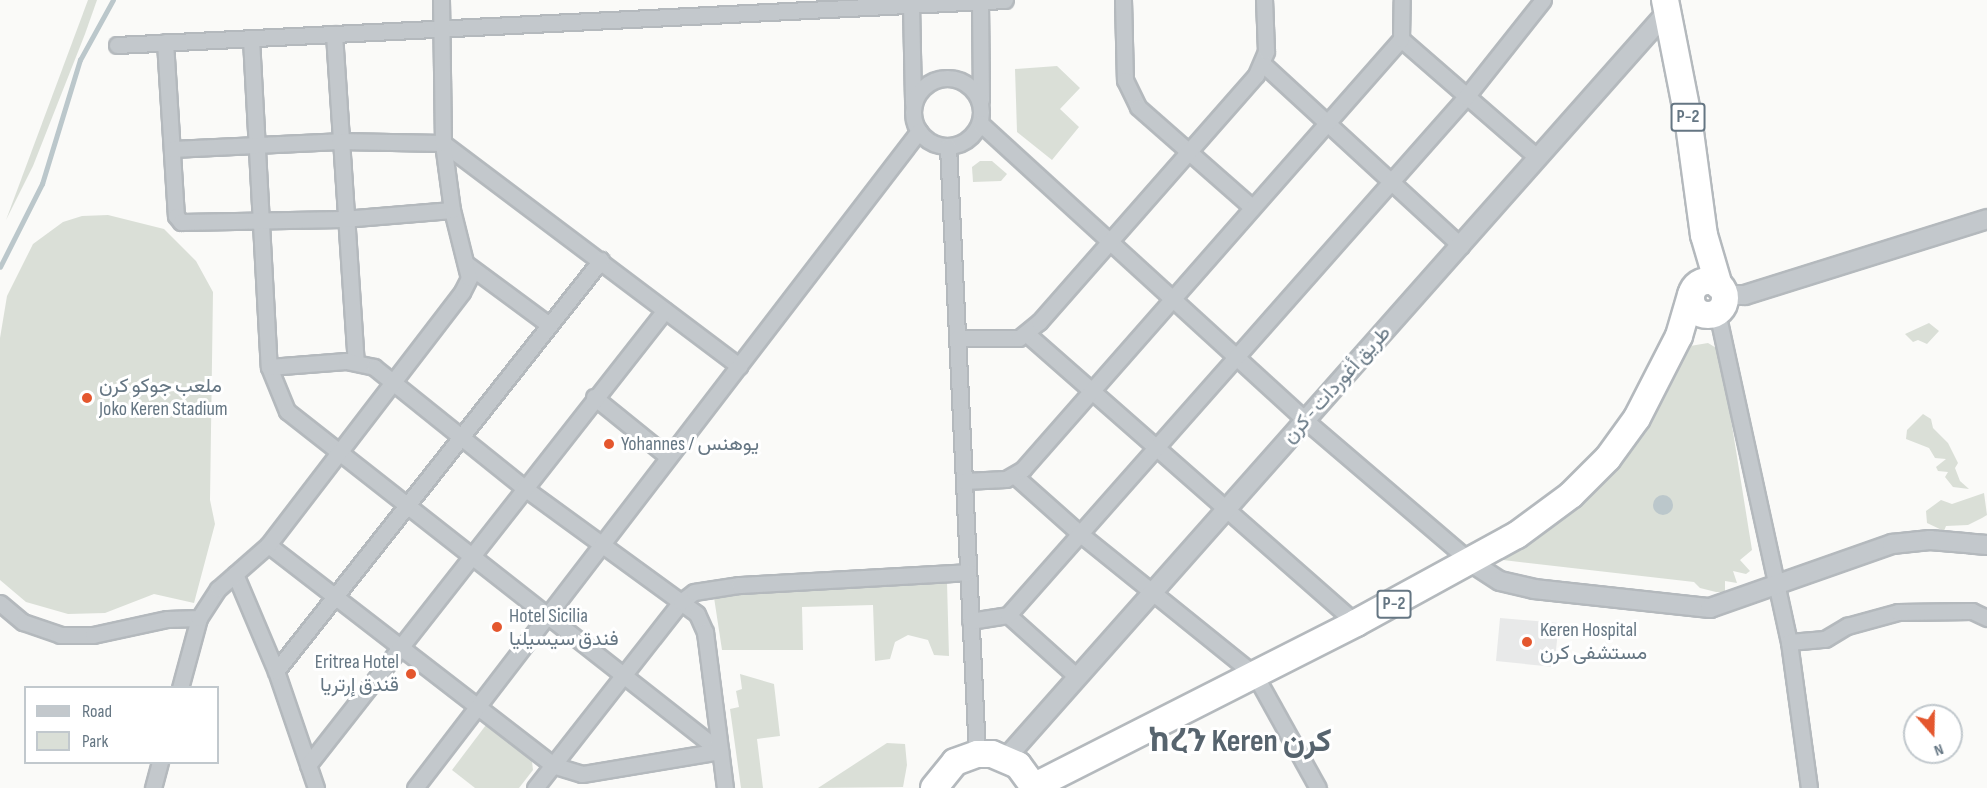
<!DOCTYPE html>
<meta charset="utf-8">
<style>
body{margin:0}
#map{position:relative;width:1987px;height:788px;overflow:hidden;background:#fafaf8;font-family:"Sofia Sans Condensed",Vazirmatn,"Noto Sans Ethiopic",sans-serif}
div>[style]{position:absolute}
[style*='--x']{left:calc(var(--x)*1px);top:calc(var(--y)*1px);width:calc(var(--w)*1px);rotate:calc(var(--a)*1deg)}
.built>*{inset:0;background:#e8e9e9}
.green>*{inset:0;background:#dadfd7}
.water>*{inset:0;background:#bbc7cb}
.round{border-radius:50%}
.stream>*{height:4.5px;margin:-2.25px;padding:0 2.25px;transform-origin:2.25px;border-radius:2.25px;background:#bbc7cb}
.roads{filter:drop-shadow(2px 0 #b4b9bd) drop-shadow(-2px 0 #b4b9bd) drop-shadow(0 2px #b4b9bd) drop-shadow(0 -2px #b4b9bd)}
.minor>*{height:15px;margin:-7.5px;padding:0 7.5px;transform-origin:7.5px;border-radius:7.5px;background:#c3c8cc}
.minor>.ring{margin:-7.5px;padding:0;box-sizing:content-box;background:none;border:15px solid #c3c8cc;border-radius:50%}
.tertiary>*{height:18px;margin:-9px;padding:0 9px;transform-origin:9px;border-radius:9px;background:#c3c8cc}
.trunk>*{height:26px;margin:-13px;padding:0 13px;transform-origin:13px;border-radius:13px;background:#fff}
.trunk>.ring{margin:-13px;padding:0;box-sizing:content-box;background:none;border:26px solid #fff;border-radius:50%}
.dots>*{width:16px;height:16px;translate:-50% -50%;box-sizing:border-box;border:3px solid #fff;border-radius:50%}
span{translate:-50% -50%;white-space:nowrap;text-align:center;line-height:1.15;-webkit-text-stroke:6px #fff;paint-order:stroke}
.shield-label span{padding:2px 4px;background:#fff;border:2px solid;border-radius:4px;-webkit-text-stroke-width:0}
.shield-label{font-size:18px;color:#657683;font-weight:700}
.street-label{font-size:20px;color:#657683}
.poi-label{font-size:20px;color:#657683}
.left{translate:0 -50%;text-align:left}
.right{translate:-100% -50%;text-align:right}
.town-label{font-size:32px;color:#57646e;font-weight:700}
.legend{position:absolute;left:24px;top:686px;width:195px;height:78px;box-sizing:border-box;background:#fff;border:2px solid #c1c8cd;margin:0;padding:8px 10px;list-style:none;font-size:18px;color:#657683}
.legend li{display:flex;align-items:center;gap:12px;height:30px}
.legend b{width:30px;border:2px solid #c1c8cd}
.north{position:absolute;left:1903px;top:704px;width:60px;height:60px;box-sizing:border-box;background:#fff;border:2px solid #c1c8cd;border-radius:50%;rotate:160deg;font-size:16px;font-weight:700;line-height:24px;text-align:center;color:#657683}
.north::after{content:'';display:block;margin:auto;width:21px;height:27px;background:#e4572e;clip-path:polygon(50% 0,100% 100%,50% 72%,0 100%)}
</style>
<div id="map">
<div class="built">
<div style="clip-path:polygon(1500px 618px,1559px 623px,1554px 667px,1496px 661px)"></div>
</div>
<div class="green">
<div style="clip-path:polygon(88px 0,97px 0,85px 34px,33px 166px,6px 220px)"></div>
<div style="clip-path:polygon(1057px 66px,1080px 88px,1060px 109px,1079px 127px,1052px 160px,1017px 132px,1015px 69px)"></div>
<div style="clip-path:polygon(980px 161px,992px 161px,1007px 174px,1001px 181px,973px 182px,972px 167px)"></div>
<div style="clip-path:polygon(108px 215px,164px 229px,196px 261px,213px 292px,210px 500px,215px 524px,194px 603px,154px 594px,105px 613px,68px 614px,26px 602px,0 580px,0 338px,7px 296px,33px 244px,63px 222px,82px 216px)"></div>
<div style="clip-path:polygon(1929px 323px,1939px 331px,1927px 344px,1918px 340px,1913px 342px,1905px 334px)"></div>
<div style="clip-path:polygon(1708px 343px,1718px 349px,1721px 357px,1752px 550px,1740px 560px,1750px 571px,1746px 574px,1733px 571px,1737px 583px,1725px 581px,1725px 592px,1716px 592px,1700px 588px,1694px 582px,1503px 560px,1588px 497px,1643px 428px,1684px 352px,1690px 346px)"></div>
<div style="clip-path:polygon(1923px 414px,1931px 419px,1933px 428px,1948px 443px,1958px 463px,1955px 468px,1960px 481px,1969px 489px,1953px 487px,1945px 477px,1948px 472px,1938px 471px,1936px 467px,1946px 459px,1935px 458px,1929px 448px,1906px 439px,1907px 430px)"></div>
<div style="clip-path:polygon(1984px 493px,1987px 515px,1982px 518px,1968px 525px,1946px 526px,1944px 531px,1927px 523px,1926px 511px,1941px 500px,1952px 504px)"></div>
<div style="clip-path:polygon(947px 582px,949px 656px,934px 655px,928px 640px,908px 635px,895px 642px,890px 659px,875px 661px,873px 605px,802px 607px,803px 650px,722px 650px,713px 591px)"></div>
<div style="clip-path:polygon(740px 674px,774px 684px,780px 736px,757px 739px,763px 788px,741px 788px,730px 709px,739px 707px,736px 691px,742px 689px)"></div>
<div style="clip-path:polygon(489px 721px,531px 753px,533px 770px,519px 788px,475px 788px,452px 770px)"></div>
<div style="clip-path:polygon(887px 743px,905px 744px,907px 765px,903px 787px,818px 788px)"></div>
</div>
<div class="water">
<div class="round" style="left:1653px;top:495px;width:20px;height:20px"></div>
</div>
<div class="stream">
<div style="--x:0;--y:267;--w:93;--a:-63.2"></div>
<div style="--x:42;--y:184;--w:130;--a:-73"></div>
<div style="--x:80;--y:60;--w:68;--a:-61.2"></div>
</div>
<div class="roads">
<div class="minor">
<div style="--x:1123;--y:0;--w:80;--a:88.6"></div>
<div style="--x:1125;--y:80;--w:30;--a:64"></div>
<div style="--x:1138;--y:107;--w:152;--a:41.3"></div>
<div style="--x:980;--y:3;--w:97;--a:89.4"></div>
<div style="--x:911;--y:4;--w:99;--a:88.8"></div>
<div style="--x:334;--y:34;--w:328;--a:86.2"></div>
<div style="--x:251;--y:39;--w:328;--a:86.9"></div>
<div style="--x:269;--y:367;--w:48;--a:67.8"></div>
<div style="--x:287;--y:411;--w:551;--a:38.14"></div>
<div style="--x:720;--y:751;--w:140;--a:170.5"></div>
<div style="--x:582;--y:774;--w:30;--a:-163"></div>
<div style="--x:553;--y:765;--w:360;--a:-142.3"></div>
<div style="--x:1401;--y:39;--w:181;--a:41"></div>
<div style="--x:165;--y:42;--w:174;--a:86.4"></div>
<div style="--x:176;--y:216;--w:8;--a:50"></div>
<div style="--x:181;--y:222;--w:162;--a:-1.1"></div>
<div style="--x:343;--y:219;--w:109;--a:-4.7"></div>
<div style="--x:117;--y:45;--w:889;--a:-2.9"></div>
<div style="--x:1263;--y:64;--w:269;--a:42.6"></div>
<div class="ring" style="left:913px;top:78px;width:53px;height:53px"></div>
<div style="--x:980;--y:123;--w:442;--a:42.4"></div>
<div style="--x:1306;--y:421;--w:218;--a:40.5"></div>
<div style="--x:948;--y:146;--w:609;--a:87.27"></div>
<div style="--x:172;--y:149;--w:167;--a:-2.7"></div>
<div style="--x:339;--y:141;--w:104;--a:1.1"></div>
<div style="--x:443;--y:143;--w:371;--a:37"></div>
<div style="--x:468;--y:265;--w:101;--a:36.5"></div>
<div style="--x:1717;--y:312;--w:338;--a:77.7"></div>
<div style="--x:1789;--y:642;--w:147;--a:82.2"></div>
<div style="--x:1027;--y:334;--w:438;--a:41.3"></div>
<div style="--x:957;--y:338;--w:62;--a:0"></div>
<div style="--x:1019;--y:338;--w:26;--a:-39"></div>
<div style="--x:1039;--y:322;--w:329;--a:-48.7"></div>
<div style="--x:1256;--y:75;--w:26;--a:-67"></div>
<div style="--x:1266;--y:51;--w:51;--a:-92.2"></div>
<div style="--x:269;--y:367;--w:77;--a:-4.5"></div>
<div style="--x:346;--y:361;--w:29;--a:12"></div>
<div style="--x:374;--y:367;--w:191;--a:38.8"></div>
<div style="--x:523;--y:487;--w:215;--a:36.1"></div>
<div style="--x:697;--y:614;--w:20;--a:66"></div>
<div style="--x:705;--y:632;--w:157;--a:82.7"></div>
<div style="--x:594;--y:397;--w:95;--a:39"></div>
<div style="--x:1015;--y:476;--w:86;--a:41.7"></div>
<div style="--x:1079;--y:533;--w:226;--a:38.9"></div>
<div style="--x:1255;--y:675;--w:129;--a:60.9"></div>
<div style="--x:964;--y:481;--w:42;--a:-2.7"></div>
<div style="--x:1006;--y:479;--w:20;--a:-30"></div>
<div style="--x:1023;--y:469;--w:573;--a:-48.68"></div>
<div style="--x:1401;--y:39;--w:39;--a:-89"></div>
<div style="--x:235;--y:574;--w:105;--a:67.1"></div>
<div style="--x:276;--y:671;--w:124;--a:71.1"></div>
<div style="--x:0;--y:603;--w:30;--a:40"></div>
<div style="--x:23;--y:622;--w:39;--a:19"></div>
<div style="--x:60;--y:635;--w:33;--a:0"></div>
<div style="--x:93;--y:635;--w:76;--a:-12.2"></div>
<div style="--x:167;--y:619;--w:32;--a:-2"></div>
<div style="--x:1008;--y:615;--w:91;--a:41.9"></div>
<div style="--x:970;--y:621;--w:38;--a:-9"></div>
<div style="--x:1008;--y:615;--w:691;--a:-48.52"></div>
<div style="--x:1466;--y:97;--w:124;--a:-51.6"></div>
<div style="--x:1789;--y:642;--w:36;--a:-5"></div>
<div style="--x:1825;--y:639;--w:26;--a:-31"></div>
<div style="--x:1847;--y:626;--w:53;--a:-15.4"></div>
<div style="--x:1898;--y:612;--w:74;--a:-0.8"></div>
<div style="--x:1972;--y:611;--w:17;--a:25"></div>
<div style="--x:276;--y:671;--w:524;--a:-51.66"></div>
<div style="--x:180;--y:688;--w:73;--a:-74.8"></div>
<div style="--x:199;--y:618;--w:35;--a:-57"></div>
<div style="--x:218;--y:589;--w:67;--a:-41.3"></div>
<div style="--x:268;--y:545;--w:319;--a:-52.5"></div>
<div style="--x:462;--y:292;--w:16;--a:-63"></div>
<div style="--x:469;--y:278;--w:70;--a:-104"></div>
<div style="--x:452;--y:210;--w:68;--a:-97.7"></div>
<div style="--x:443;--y:143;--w:143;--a:-90.8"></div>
<div style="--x:308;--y:765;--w:578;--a:-51.88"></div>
<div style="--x:153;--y:788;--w:27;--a:-75"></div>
<div style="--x:415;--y:788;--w:828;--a:-52.51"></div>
<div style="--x:535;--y:788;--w:236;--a:-51.9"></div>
<div style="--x:681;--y:602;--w:16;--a:-38"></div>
<div style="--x:694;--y:592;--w:46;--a:-8.8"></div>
<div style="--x:739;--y:585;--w:229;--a:-3.2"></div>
</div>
<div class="tertiary">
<div style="--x:1724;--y:295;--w:21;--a:0"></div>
<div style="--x:1745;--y:295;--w:254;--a:-17.4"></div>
<div style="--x:1472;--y:563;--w:33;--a:33"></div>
<div style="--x:1500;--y:581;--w:35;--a:13"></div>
<div style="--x:1534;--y:589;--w:177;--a:6.2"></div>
<div style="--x:1710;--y:608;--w:193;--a:-19.4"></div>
<div style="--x:1892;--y:544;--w:38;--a:-6"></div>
<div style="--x:1930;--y:540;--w:57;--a:5"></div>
<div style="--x:1006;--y:758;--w:997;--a:-48.46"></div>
</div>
<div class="trunk">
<div style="--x:1665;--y:0;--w:119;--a:78.9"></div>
<div style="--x:1688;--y:117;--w:119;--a:82.3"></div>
<div style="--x:1704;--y:235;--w:53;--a:73.6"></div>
<div class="ring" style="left:1691px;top:281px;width:8px;height:8px"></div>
<div style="--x:1035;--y:786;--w:360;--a:-26.9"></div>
<div style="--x:1356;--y:623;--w:183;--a:-28.7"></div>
<div style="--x:1517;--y:535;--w:67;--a:-36.5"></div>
<div style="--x:1571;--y:495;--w:52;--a:-45"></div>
<div style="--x:1608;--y:458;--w:49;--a:-54.1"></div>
<div style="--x:1637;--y:418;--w:92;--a:-62.9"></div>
<div style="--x:1679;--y:336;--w:43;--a:-73.7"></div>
<div style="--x:934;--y:788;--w:33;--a:-51"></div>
<div style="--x:955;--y:762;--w:23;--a:-20"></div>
<div style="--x:977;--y:754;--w:15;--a:0"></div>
<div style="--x:992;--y:754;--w:28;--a:23"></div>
<div style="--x:1018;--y:765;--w:29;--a:54"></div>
</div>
</div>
<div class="dots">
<div style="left:87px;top:398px;background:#e4572e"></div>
<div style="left:609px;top:444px;background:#e4572e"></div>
<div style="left:497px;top:627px;background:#e4572e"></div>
<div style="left:1527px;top:642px;background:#e4572e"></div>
<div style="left:411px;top:674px;background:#e4572e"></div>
</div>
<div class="shield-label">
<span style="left:1688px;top:117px">P-2</span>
<span style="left:1394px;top:604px">P-2</span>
</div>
<div class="street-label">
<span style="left:1337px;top:385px;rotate:-48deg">طريق أغوردات - كرن</span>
</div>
<div class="poi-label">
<span class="left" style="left:99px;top:398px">ملعب جوكو كرن<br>Joko Keren Stadium</span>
<span class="left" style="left:621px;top:444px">Yohannes / يوهنس</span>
<span class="left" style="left:509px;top:628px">Hotel Sicilia<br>فندق سيسيليا</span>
<span class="left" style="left:1540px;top:642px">Keren Hospital<br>مستشفى كرن</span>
<span class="right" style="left:399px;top:674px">Eritrea Hotel<br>قندق إرتريا</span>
</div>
<div class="town-label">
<span style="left:1240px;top:742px">ከረን Keren كرن</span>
</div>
<ul class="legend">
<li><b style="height:8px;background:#c3c8cc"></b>Road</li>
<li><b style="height:16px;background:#dadfd7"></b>Park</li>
</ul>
<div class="north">N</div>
</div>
